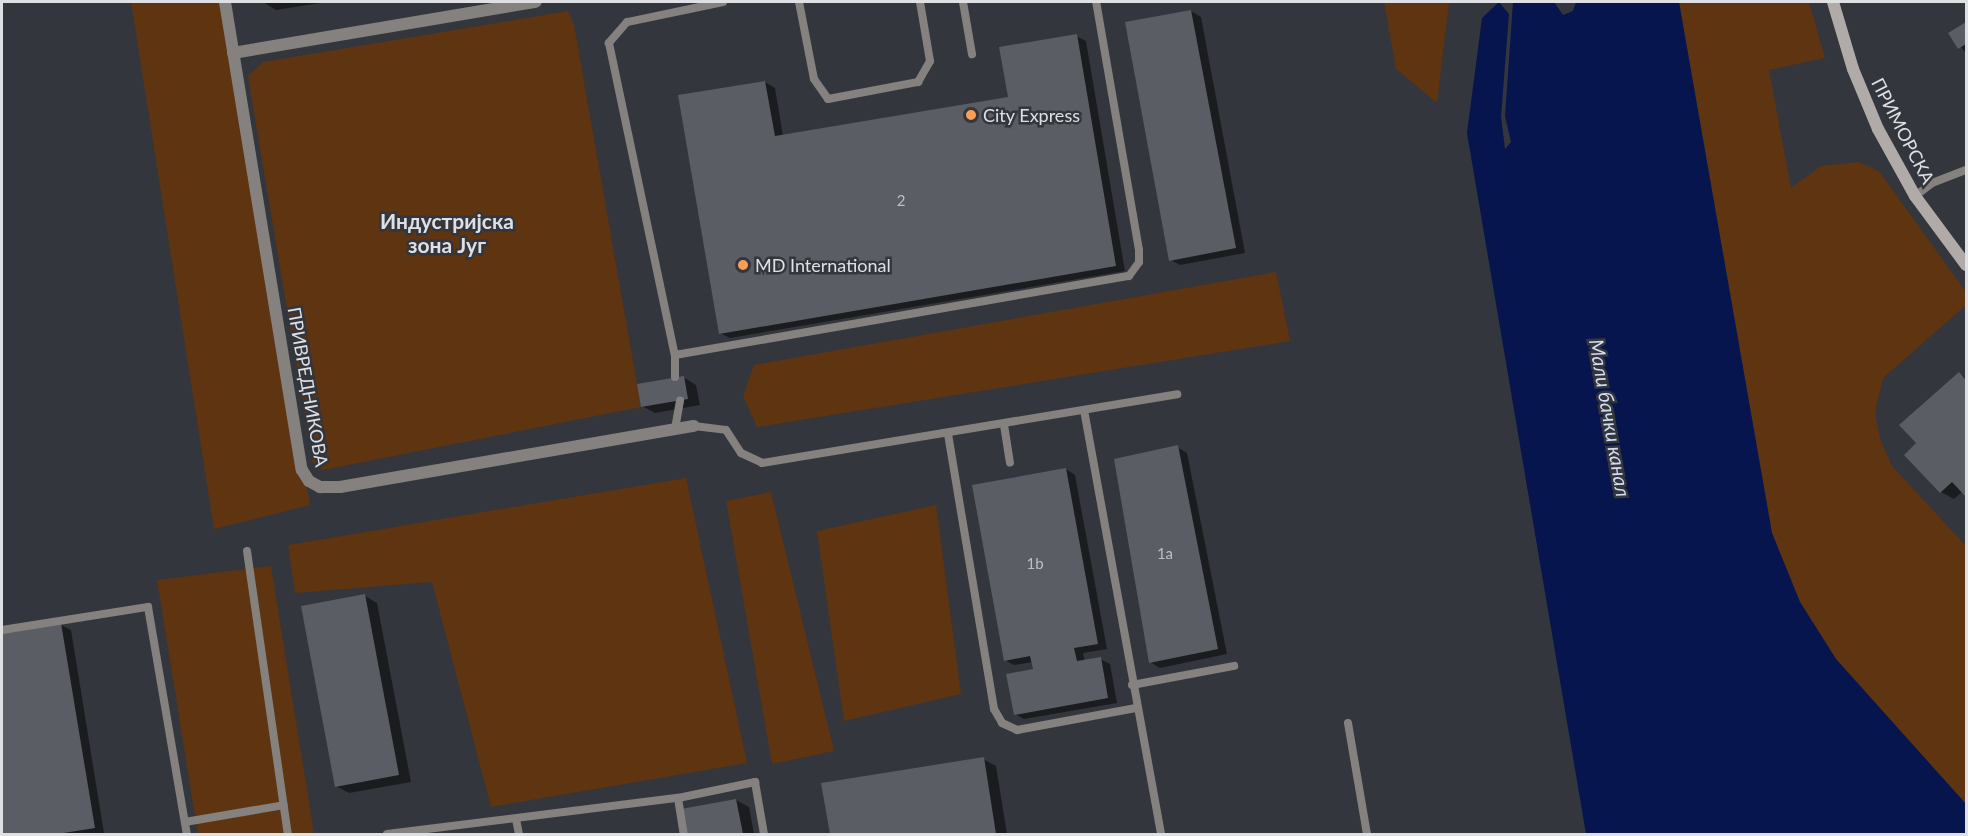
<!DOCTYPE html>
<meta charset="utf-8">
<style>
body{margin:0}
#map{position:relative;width:1968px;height:836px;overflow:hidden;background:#33363c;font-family:Lato,sans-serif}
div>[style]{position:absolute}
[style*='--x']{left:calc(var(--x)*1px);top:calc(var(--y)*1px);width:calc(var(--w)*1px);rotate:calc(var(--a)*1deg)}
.green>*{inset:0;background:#5f3410}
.water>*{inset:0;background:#06154d}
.shadow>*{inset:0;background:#0007}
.building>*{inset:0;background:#5a5d64}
.lane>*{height:8px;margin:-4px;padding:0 4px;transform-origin:4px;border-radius:4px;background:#84817f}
.street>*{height:12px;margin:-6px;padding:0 6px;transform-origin:6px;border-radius:6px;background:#84817f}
.secondary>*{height:12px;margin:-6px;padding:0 6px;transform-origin:6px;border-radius:6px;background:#b0aba8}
.dots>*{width:16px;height:16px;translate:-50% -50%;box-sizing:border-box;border:3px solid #33363c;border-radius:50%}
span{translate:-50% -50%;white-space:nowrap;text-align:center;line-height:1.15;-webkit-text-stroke:5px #33363c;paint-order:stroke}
.number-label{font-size:15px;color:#bdbfc4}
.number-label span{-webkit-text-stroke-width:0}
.poi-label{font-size:18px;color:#dee0e4}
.left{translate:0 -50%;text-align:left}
.street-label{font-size:18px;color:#dee0e4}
.water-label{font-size:20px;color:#d4dcef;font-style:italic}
.quarter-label{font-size:21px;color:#dee0e4;font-weight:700}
.frame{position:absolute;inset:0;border:3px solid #dee0e4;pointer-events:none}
</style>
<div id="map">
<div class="green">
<div style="clip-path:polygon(131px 2px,220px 2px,310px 505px,214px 529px)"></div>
<div style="clip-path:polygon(1384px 2px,1449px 2px,1437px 103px,1396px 69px)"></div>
<div style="clip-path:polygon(1679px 2px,1809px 2px,1825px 58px,1769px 70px,1791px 188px,1821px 166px,1859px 162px,1879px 171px,1966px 292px,1966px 305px,1883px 378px,1875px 412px,1880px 439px,1892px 466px,1966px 546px,1966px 804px,1836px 659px,1800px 602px,1772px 533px)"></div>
<div style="clip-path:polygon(568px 11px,574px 25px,641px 407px,323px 470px,313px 464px,248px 76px,263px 62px)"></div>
<div style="clip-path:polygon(1276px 272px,1290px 341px,757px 427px,743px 396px,754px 365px)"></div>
<div style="clip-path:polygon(686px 478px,747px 763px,491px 807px,432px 582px,295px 593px,288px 545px)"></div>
<div style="clip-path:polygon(771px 492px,834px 751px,772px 764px,726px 501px)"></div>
<div style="clip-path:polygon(936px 505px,961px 694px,844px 721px,817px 531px)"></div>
<div style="clip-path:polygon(271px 566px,314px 834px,198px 834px,157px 580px)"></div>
</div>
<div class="water">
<div style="clip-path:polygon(1513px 2px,1554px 2px,1563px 15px,1573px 11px,1576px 2px,1679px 2px,1772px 533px,1800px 602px,1836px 659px,1966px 804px,1966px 834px,1586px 834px,1467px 133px,1482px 18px,1499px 2px,1509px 14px,1501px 117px,1505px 149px,1511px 142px,1505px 116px)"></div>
</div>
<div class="shadow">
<div style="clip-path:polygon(263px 2px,327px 2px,276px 10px)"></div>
<div style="clip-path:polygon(1191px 11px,1201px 17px,1245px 253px,1180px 265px,1171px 260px)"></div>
<div style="clip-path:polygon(1966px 24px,1966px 51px,1965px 52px,1950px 33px)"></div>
<div style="clip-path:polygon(1076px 36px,1086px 41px,1125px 271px,730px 338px,720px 333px,765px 82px,775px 88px,783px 136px,1009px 98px)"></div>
<div style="clip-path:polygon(1960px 374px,1966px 378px,1966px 495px,1963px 491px,1954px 499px,1941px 492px,1919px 443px)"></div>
<div style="clip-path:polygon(683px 377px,696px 385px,700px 405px,655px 413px,642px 406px)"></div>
<div style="clip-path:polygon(1177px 447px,1187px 453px,1227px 654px,1160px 668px,1150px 662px)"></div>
<div style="clip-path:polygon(1066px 469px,1075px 475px,1107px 649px,1083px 653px,1085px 662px,1100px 659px,1110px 664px,1117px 703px,1024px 719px,1015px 714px,1034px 670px,1033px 662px,1014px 665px,1005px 660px)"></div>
<div style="clip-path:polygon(365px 596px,377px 603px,411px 782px,349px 793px,336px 786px)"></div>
<div style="clip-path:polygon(61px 625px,71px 630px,104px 833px,2px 834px,2px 634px)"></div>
<div style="clip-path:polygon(983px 759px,996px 766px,1007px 834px,831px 834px,823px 784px)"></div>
<div style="clip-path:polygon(736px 800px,749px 807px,754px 834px,687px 834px,683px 810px)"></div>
</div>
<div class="building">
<div style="clip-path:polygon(1191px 10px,1236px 248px,1169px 261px,1125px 22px)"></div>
<div style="clip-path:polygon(1966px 22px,1966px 44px,1958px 49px,1948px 33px)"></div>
<div style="clip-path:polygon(1077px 34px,1116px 266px,719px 334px,678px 95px,765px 81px,775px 136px,1008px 97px,999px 47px)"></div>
<div style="clip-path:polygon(1959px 372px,1966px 380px,1966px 497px,1952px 482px,1940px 493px,1904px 455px,1916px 443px,1899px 425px)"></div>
<div style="clip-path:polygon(684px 376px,688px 399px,641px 407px,637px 384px)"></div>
<div style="clip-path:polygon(1178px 445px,1218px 649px,1149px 663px,1114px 459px)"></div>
<div style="clip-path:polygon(1066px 468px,1098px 644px,1074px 648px,1077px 661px,1101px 657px,1108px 698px,1014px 715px,1006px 674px,1033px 669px,1030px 656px,1004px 661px,972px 485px)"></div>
<div style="clip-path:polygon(365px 594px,399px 775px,335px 787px,301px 606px)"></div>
<div style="clip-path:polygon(61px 623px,95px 828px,57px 834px,2px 834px,2px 633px)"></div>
<div style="clip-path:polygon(984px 757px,996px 834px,830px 834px,821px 783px)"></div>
<div style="clip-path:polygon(736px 799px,743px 834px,686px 834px,681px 809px)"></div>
</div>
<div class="lane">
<div style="--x:723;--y:2;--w:98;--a:168.2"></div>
<div style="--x:627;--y:22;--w:28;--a:131"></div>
<div style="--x:609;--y:43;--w:319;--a:78.1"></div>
<div style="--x:675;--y:355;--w:461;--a:-9.9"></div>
<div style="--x:1129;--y:276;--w:17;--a:-54"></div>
<div style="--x:1139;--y:262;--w:12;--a:-90"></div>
<div style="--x:1139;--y:250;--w:252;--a:-99.8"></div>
<div style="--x:799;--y:2;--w:78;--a:79"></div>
<div style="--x:814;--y:79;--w:24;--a:55"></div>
<div style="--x:828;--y:99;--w:92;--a:-10.7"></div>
<div style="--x:918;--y:82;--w:24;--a:-60"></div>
<div style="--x:930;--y:61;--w:60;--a:-99.6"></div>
<div style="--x:963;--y:2;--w:53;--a:80.2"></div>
<div style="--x:1915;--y:196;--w:21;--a:-37"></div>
<div style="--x:1932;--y:183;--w:36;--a:-21"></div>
<div style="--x:675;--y:355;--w:22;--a:90"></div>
<div style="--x:1084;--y:410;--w:431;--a:79.7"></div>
<div style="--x:1004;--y:425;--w:38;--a:81"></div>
<div style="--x:694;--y:426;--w:32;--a:7"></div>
<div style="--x:726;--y:430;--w:27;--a:57"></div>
<div style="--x:741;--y:453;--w:23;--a:25"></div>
<div style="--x:762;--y:463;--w:421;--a:-9.4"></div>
<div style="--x:675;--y:429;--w:29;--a:-80"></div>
<div style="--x:948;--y:434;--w:279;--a:80.5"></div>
<div style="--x:994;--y:709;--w:16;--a:60"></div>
<div style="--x:1002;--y:723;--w:17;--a:25"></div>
<div style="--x:1017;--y:730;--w:121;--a:-10.5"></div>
<div style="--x:247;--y:551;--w:286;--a:81.8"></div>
<div style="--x:2;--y:630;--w:148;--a:-9"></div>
<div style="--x:148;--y:607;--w:230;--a:80.3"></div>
<div style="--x:1132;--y:685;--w:104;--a:-10.6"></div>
<div style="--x:1348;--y:723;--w:113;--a:80.3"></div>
<div style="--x:678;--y:798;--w:79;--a:-11.7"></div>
<div style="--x:755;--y:782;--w:53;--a:80.2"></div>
<div style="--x:516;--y:819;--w:15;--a:79"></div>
<div style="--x:185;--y:822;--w:100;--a:-9.7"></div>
<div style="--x:387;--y:834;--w:293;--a:-7.1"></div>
<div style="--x:678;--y:798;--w:36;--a:81"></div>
</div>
<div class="street">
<div style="--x:225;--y:2;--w:474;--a:80.7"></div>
<div style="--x:302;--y:470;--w:13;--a:58"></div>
<div style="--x:309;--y:481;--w:13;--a:29"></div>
<div style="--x:320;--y:487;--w:20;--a:0"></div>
<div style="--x:340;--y:487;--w:359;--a:-9.8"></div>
<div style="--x:233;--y:53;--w:307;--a:-9.6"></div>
</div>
<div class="secondary">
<div style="--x:1833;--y:2;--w:70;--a:73.4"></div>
<div style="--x:1853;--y:69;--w:65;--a:67.4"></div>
<div style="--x:1878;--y:129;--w:77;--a:61.1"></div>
<div style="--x:1915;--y:196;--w:86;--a:53.5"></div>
</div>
<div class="dots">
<div style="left:971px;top:115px;background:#fc9d54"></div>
<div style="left:743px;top:265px;background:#fc9d54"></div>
</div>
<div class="number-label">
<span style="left:901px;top:201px">2</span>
<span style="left:1165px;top:554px">1a</span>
<span style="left:1035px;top:564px">1b</span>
</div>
<div class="poi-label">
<span class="left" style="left:983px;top:115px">City Express</span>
<span class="left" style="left:755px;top:265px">MD International</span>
</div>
<div class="street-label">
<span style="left:1903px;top:131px;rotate:63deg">ПРИМОРСКА</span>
<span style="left:308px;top:387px;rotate:80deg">ПРИВРЕДНИКОВА</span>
</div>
<div class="water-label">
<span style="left:1610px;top:418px;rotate:80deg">Мали бачки канал</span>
</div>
<div class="quarter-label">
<span style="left:447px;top:233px">Индустријска<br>зона Југ</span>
</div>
<div class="frame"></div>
</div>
